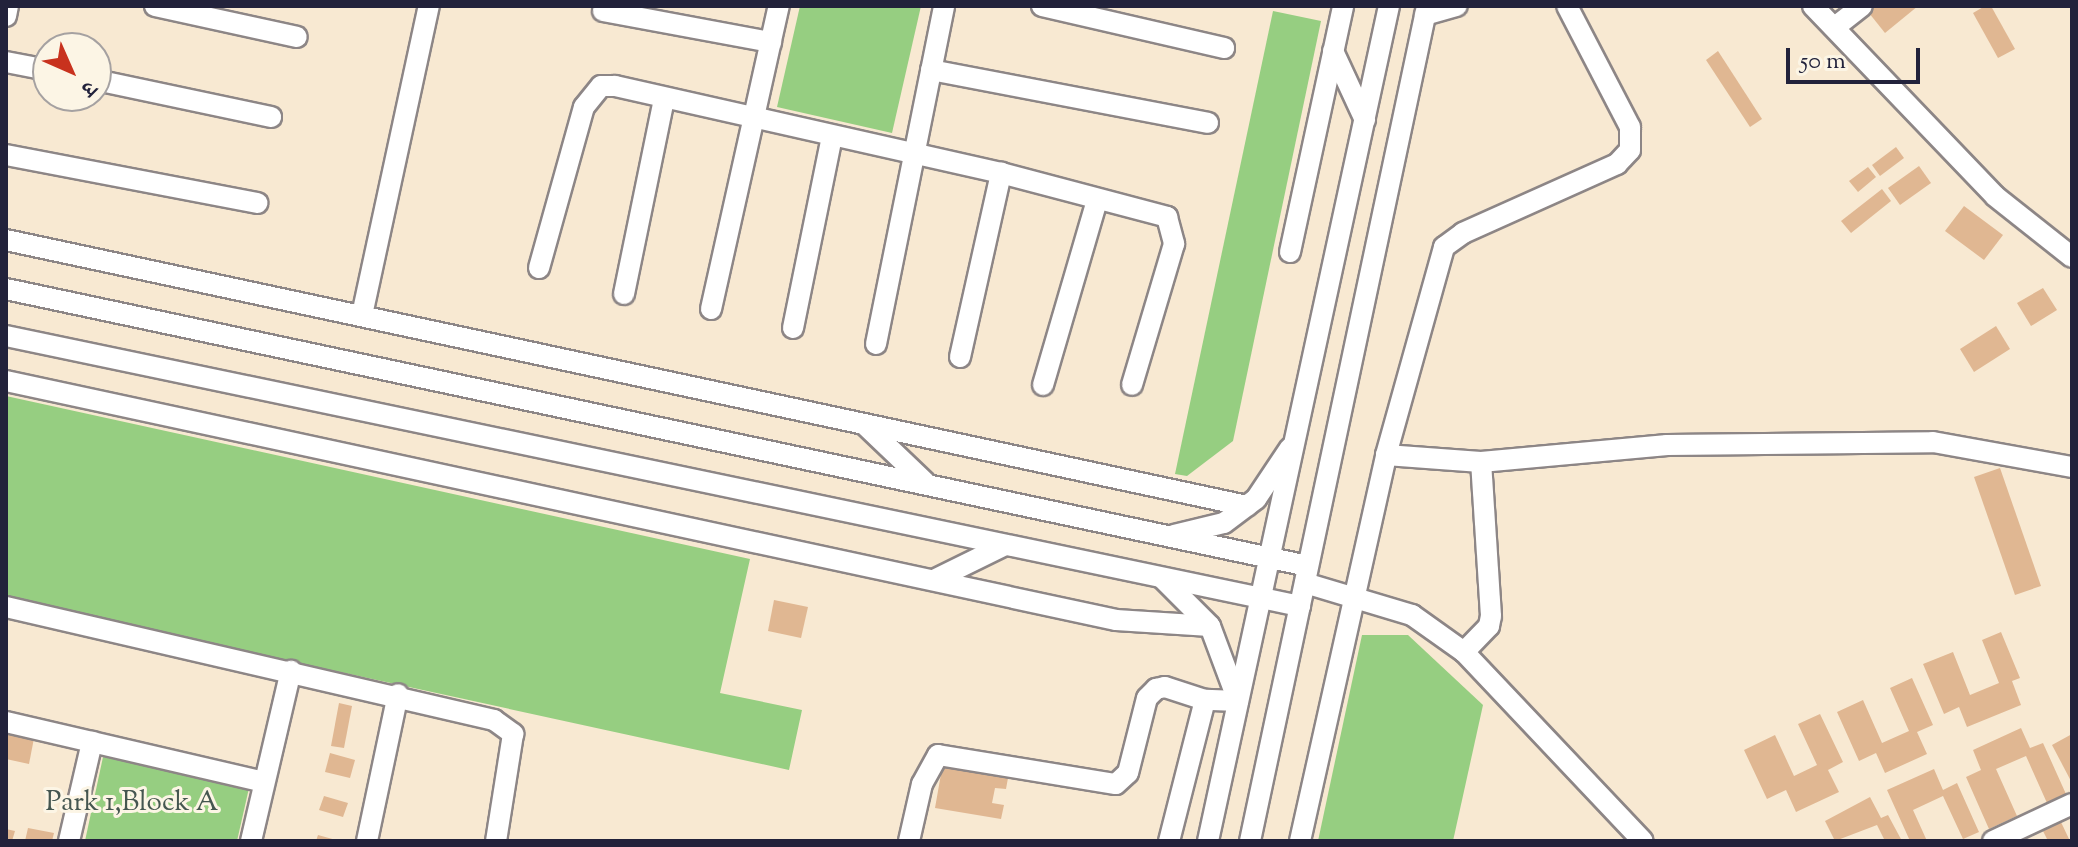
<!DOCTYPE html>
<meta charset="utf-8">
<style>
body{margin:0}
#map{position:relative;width:2078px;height:847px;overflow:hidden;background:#f8e9d2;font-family:"Sorts Mill Goudy","Noto Serif Devanagari",serif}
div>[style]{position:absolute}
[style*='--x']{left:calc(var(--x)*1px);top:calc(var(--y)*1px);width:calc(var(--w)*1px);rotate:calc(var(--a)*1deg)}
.green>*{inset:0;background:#96ce81}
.building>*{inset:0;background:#e0b792}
.roads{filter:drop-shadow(2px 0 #8d8686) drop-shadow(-2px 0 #8d8686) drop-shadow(0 2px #8d8686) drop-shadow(0 -2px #8d8686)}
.minor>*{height:20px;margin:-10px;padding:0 10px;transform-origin:10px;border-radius:10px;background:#fff}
span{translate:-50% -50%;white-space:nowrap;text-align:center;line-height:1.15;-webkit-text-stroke:6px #fcf5e5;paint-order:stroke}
.park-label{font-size:28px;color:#455650}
.frame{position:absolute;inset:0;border:8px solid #22223b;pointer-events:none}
.north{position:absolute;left:32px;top:32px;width:80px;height:80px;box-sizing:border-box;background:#fcf5e5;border:2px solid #a5a1a1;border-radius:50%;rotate:135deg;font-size:22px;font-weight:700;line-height:32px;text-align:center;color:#22223b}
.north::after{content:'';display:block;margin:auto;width:28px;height:36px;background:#c8321e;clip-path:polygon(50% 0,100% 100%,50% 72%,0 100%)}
.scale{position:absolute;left:1786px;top:48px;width:134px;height:36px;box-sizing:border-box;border:4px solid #22223b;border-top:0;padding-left:10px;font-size:24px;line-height:28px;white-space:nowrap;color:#22223b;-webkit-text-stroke:6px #fcf5e5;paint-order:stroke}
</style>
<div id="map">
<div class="green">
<div style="clip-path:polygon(800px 6px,921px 6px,892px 133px,777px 107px)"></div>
<div style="clip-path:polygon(1273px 11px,1321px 21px,1233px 441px,1187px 476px,1175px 474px)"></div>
<div style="clip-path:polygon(6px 396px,750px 559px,720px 693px,802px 710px,789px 770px,6px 599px)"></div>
<div style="clip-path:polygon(1362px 635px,1408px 635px,1483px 705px,1453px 841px,1318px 841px)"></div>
<div style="clip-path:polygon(103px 757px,249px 788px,237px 841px,85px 841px)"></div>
</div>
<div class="building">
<div style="clip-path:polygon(1918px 6px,1885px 33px,1865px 8px,1868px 6px)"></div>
<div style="clip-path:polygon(1985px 6px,1991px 6px,2015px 49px,1998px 58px,1973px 13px)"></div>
<div style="clip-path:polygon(1718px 51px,1762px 119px,1750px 127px,1706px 60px)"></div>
<div style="clip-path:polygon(1896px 147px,1904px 158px,1880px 176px,1872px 165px)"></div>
<div style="clip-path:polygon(1919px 166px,1931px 183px,1900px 205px,1888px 188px)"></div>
<div style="clip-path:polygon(1868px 167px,1876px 177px,1858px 192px,1849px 181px)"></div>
<div style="clip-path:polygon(1882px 189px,1891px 201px,1851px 233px,1841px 221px)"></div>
<div style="clip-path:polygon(1964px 206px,2003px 235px,1984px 260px,1945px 231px)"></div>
<div style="clip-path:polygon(2043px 288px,2057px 310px,2031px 326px,2017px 303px)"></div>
<div style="clip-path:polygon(1996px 326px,2010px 349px,1974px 372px,1960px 349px)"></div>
<div style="clip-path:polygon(2000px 468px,2041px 586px,2015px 595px,1974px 477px)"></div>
<div style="clip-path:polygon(774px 600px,808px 607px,801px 638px,768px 631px)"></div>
<div style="clip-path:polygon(2001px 632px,2020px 678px,2012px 681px,2021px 705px,1967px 727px,1959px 707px,1944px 714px,1923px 664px,1953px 652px,1970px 695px,1999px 683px,1982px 640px)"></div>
<div style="clip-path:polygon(1912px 678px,1933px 725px,1917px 732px,1927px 754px,1885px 773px,1876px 753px,1859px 761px,1837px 712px,1863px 700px,1882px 743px,1909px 731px,1890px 688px)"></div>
<div style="clip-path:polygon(339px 703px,352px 706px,344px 748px,331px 746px)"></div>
<div style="clip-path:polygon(1820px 714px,1843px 762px,1828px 770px,1839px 792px,1796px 812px,1786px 790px,1767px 799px,1744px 750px,1775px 735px,1794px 776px,1817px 765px,1798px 724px)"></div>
<div style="clip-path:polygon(6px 727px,35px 733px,29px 764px,6px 759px)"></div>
<div style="clip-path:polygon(2021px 728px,2030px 748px,2043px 743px,2066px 794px,2047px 803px,2026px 756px,1996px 769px,2017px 816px,1989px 829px,1966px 777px,1981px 770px,1973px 750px)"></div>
<div style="clip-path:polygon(2072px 734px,2072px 783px,2052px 745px)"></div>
<div style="clip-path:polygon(330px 753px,355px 760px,350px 778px,325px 772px)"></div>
<div style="clip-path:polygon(944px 757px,1010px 767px,1006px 789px,995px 788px,992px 803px,1004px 805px,1001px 819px,935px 808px)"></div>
<div style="clip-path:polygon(1934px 769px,1943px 790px,1957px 783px,1979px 832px,1963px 839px,1943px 796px,1913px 810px,1927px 841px,1910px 841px,1887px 790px)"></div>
<div style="clip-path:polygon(324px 796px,348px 803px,343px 817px,319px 810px)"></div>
<div style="clip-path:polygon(1870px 797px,1881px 818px,1888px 815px,1902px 841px,1885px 841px,1877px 825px,1835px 841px,1825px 821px)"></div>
<div style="clip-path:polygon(2059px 818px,2070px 841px,2048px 841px,2041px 827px)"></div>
<div style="clip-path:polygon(28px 828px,54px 833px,52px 841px,25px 841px)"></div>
<div style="clip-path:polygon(6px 829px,15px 831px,12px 841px,6px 841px)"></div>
<div style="clip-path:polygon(318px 835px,336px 840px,336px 841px,316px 841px)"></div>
</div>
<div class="roads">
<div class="minor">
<div style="--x:155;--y:6;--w:145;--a:12.3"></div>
<div style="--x:1042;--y:6;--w:187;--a:13"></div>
<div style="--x:1813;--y:6;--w:263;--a:46.2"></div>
<div style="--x:1995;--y:196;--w:98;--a:38.4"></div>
<div style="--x:603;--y:11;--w:171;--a:10.5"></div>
<div style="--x:1425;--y:15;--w:33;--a:-16"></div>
<div style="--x:6;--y:16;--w:10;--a:-79"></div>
<div style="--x:1835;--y:27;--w:34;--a:-38"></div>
<div style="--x:1333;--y:51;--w:76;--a:65.1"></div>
<div style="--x:6;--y:62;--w:43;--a:10.8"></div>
<div style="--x:931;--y:70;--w:282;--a:10.8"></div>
<div style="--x:96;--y:80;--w:179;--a:11.9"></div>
<div style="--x:6;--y:155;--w:256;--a:10.8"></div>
<div style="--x:6;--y:240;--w:1269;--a:12.1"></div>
<div style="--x:1290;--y:252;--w:252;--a:-77.8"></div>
<div style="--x:539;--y:268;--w:167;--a:-74.4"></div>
<div style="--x:584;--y:107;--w:27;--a:-51"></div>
<div style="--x:601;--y:86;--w:14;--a:0"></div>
<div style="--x:615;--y:86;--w:396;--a:12.7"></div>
<div style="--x:1001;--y:173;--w:172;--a:14.8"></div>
<div style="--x:1167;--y:217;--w:28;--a:75"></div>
<div style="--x:1174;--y:244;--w:147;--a:106.6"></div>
<div style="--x:6;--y:289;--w:1331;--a:12.01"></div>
<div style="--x:624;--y:294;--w:199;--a:-78.4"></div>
<div style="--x:711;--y:309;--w:311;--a:-77.4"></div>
<div style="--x:362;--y:315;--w:316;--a:-77.8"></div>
<div style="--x:793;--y:328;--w:196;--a:-78.5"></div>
<div style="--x:6;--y:336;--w:1322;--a:11.79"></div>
<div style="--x:876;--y:344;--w:345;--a:-78.6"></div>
<div style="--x:960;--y:357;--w:189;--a:-77.4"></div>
<div style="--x:6;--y:381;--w:1135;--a:12.15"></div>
<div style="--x:1116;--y:620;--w:94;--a:3.7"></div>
<div style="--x:1043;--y:385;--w:193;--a:-73.7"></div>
<div style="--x:864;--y:424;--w:84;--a:43.6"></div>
<div style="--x:1386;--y:455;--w:95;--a:4.2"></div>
<div style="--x:1481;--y:462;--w:187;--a:-5.2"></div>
<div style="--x:1667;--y:445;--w:266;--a:-0.6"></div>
<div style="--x:1933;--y:442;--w:141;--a:10.2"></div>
<div style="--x:1174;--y:535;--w:51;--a:-13.5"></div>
<div style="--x:1224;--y:523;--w:40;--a:-37"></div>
<div style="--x:1256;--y:499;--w:61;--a:-56.3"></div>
<div style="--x:936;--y:579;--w:77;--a:-26.2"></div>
<div style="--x:1163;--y:579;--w:66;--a:45"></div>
<div style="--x:1210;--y:626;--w:80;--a:69.5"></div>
<div style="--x:1238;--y:701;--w:33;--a:-178"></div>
<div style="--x:1205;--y:700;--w:146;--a:104.3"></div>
<div style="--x:1305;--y:583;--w:112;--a:16.7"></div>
<div style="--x:1412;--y:615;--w:64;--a:35.4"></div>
<div style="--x:1464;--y:652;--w:260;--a:46.6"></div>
<div style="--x:6;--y:607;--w:501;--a:13.04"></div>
<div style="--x:494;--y:720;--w:24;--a:36"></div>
<div style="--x:513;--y:734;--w:108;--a:99"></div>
<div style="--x:1464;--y:652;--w:36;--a:-46"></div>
<div style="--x:1489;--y:626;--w:10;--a:-79"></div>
<div style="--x:1491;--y:616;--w:154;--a:-93.7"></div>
<div style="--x:6;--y:722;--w:264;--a:13.1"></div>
<div style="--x:69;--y:841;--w:102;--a:-76.9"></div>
<div style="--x:251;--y:841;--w:175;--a:-76.8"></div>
<div style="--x:367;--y:841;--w:150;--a:-78.1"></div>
<div style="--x:909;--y:841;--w:58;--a:-77.2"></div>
<div style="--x:922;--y:784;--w:33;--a:-61"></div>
<div style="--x:938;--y:755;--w:180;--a:9.3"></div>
<div style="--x:1116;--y:784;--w:16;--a:-43"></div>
<div style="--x:1128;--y:773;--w:77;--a:-75.8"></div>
<div style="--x:1147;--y:698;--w:13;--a:-45"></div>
<div style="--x:1156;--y:689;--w:9;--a:-13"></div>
<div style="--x:1165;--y:687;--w:42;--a:18"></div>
<div style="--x:1208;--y:841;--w:854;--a:-77.77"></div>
<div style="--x:1250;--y:841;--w:854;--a:-78.03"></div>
<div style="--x:1300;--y:841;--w:395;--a:-77.4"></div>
<div style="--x:1386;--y:455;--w:216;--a:-74.4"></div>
<div style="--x:1444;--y:247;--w:24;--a:-36"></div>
<div style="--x:1463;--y:233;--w:169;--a:-24.1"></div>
<div style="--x:1617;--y:164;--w:19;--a:-47"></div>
<div style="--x:1630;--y:150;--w:23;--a:-90"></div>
<div style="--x:1630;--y:127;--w:136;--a:-117.5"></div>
<div style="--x:1993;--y:841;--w:87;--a:-25.1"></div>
</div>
</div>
<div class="park-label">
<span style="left:132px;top:803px">Park 1,Block A</span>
</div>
<div class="frame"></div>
<div class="north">उ</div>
<div class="scale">50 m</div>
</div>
